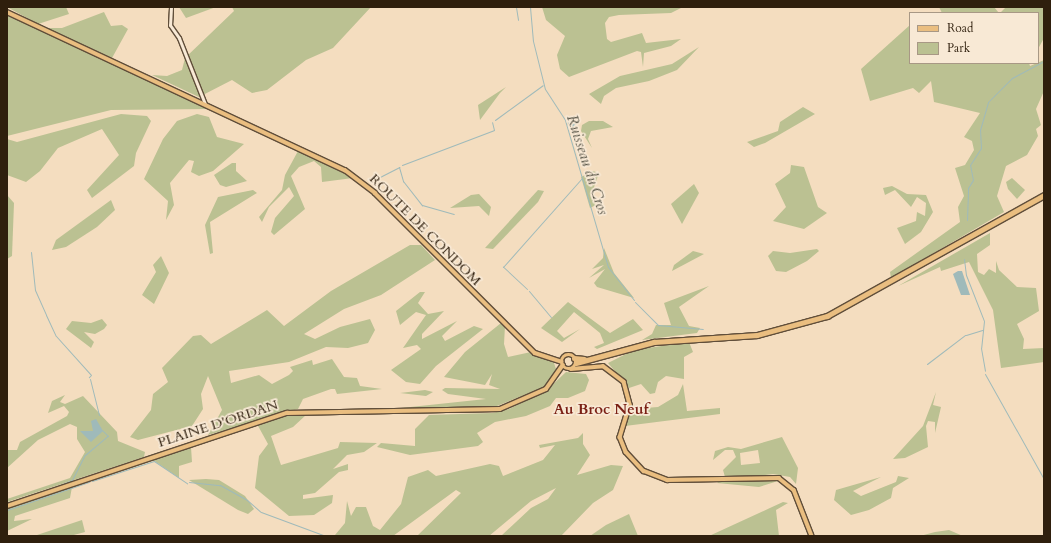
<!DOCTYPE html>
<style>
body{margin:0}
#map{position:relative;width:1051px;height:543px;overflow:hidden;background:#f4ddbf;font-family:Cardo,serif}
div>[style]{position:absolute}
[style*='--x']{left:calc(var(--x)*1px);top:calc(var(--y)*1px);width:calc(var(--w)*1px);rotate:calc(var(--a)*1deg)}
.green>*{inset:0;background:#bbc192}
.water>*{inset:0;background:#9fbaba}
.stream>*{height:1px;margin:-0.5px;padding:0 0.5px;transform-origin:0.5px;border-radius:0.5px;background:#9fbaba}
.roads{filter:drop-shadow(1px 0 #604e3a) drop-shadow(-1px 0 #604e3a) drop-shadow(0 1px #604e3a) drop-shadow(0 -1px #604e3a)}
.minor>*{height:3px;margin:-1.5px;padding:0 1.5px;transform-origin:1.5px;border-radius:1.5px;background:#f8e9d5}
.major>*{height:3.5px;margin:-1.75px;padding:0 1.75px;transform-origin:1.75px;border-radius:1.75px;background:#eabe80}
.major>.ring{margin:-1.75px;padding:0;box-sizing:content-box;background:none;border:3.5px solid #eabe80;border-radius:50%}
.highway>*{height:4.5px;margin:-2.25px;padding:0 2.25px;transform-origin:2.25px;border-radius:2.25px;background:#eabe80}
span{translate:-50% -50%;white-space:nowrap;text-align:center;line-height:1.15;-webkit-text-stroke:3.5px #f8e9d5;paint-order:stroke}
.street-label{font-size:14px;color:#2f1f0d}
.water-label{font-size:15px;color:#514e41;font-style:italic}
.neighbourhood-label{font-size:15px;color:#7a1f14;font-weight:700}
.frame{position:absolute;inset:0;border:8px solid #2f1f0d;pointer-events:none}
.legend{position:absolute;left:909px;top:12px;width:130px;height:52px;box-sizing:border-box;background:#f8e9d5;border:1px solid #a89885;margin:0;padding:5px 7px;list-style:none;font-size:12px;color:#2f1f0d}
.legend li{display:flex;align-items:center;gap:8px;height:20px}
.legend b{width:20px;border:1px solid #a89885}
</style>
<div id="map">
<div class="green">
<div style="clip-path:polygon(7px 7px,66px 7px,69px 14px,38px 24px)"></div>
<div style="clip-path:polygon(179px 7px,216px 7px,186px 18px)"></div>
<div style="clip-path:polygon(232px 7px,371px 7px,333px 48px,306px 60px,267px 90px,252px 93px,232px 80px,199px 97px,152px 75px,167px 76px,182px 70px,185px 58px,234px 11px)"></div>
<div style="clip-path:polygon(542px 7px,683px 7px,671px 13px,619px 15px,609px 17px,605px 23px,607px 39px,611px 42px,642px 33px,646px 43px,681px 39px,671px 46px,644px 53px,643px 67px,641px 52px,637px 51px,569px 77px,560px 69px,557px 55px,565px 36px,546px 20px)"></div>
<div style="clip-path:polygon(939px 7px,994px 7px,999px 13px,942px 13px)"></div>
<div style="clip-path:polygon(1006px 7px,1044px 7px,1044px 38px,1038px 49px,1038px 13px,1000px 13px)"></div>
<div style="clip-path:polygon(104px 12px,111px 26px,122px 25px,128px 29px,112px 58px,45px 28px,62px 28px)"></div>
<div style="clip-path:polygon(7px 14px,209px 109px,111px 110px,7px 136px)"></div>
<div style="clip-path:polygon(910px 25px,910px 63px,1029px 63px,1030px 66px,1044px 60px,1044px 91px,1036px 109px,1041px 125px,1036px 129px,1038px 136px,1027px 155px,1006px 166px,997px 196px,1004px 212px,891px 278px,890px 272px,960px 222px,958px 207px,964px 196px,955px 168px,965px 165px,974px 150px,972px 141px,964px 137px,980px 113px,934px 102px,931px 81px,919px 93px,913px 88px,870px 101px,861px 69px)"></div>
<div style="clip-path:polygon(699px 47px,677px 70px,649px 81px,616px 88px,604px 96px,601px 104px,589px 94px,620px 76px,672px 64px)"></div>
<div style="clip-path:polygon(506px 87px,500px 93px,480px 120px,478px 105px)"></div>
<div style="clip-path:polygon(803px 107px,815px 114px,765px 143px,754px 147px,747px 142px,778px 131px,780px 122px)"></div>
<div style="clip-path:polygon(121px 114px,147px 116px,151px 121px,136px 153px,134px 166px,92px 198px,87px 190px,119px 155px,102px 129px,58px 148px,40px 171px,26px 182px,7px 175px,7px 139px,17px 142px)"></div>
<div style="clip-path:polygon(197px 114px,209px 117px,217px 137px,244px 144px,213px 171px,199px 176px,191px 172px,194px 161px,189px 160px,170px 183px,174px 205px,166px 220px,168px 201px,144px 179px,163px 139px,177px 121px)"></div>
<div style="clip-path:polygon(589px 121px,603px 121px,613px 127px,591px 131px,588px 139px,592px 148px,581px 131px,582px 125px)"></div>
<div style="clip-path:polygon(298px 151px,353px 178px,322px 182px,321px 167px,314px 161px,299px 167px,291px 176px,305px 209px,274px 235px,271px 232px,275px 218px,294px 196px,289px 187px,269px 207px,262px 222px,259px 217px,282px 190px,285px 175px)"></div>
<div style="clip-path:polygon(232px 163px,236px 163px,236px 171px,247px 181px,226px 187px,220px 185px,214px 175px)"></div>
<div style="clip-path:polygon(791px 165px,804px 167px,818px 207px,827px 213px,804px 229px,773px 221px,786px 207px,775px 184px,790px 173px)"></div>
<div style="clip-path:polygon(593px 171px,599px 173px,591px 196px,596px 205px,590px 208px,581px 177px)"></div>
<div style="clip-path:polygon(1012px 178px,1025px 190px,1017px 199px,1008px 189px,1006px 182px)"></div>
<div style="clip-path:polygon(694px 184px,699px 193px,682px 224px,671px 204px)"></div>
<div style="clip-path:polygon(892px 186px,907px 194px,926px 195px,933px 212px,921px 232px,905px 244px,897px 228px,916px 221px,917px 212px,925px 216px,926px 203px,917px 197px,911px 207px,895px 190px,885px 195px,883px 188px)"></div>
<div style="clip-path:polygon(253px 190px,257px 193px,210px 222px,213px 253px,210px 254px,205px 225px,218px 197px)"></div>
<div style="clip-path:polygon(538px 190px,544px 191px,538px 202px,493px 249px,485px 248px)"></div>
<div style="clip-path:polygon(479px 194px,491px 207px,489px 216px,479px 206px,450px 208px,471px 195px)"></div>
<div style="clip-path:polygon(7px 195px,14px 203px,12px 256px,7px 259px)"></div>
<div style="clip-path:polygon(111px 200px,115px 210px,97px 227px,66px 247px,52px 250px,56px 240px)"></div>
<div style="clip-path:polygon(990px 233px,990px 245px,977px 254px,978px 272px,984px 275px,989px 269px,996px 273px,996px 261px,999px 270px,1017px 287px,1036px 288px,1039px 311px,1017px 324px,1024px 339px,1023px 349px,1044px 348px,1044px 362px,1001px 368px,993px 310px,969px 262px,941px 271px,940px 267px,898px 286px)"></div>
<div style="clip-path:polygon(410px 245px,421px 245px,435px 260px,381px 295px,344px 309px,304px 334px,315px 339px,340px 327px,370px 319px,375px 330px,368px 343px,348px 348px,326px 347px,289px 362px,229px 371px,231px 383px,259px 375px,272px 384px,289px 375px,293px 371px,290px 367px,312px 360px,313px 365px,332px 359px,344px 377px,357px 378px,360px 386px,382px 389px,337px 394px,335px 389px,331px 389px,303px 399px,298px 409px,208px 435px,222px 410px,208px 376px,201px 394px,203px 409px,192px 426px,138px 440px,130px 437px,151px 410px,153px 394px,168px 382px,162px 368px,193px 336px,201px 335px,211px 344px,267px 310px,284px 326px,331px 291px)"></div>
<div style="clip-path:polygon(604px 248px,614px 273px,634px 298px,597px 287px,594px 283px,605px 269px,589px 278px,604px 265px,592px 269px,603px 258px)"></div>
<div style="clip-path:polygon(817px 249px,819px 251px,807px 261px,786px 272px,776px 271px,768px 256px,773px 251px,790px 253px)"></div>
<div style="clip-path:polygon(693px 251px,704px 254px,672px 271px,674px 265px)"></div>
<div style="clip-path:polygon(161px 256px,169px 273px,154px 304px,142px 295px,156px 272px,153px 265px)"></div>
<div style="clip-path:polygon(709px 286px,679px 307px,689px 326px,700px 328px,697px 333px,642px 340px,652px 334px,656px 325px,671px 325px,664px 303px)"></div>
<div style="clip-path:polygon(420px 292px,425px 292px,418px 303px,428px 314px,444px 311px,422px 334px,422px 339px,457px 321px,442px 336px,445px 341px,474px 326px,483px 329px,436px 366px,420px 384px,406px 382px,391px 370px,421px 349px,417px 345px,403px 348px,426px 315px,416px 312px,400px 325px,396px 311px)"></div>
<div style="clip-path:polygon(568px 302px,610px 333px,633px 319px,643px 330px,597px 349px,594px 347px,604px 343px,600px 333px,574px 312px,557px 331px,564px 338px,580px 329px,562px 342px,541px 328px)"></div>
<div style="clip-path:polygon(102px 319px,107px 325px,104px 329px,95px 334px,84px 332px,94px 342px,91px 348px,66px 329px,72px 321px,91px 323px)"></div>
<div style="clip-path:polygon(501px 323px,505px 326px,504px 344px,508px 357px,531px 352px,554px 363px,556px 369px,544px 387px,492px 408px,401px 408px,486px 399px,448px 394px,442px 390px,445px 388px,500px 389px,489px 385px,492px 374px,485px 385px,444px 377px,465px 352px)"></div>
<div style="clip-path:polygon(689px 342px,693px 352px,684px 357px,684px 379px,666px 376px,658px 382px,655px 393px,650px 394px,641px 384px,629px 388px,608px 363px,634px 350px)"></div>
<div style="clip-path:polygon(566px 372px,586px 374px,589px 380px,585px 391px,568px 398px,556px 398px,550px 406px,526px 416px,495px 422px,477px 433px,483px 442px,478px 446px,410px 455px,377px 447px,381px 443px,415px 446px,415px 429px,429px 415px,492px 413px,509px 409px,547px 390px)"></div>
<div style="clip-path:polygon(683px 384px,687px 411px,720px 408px,720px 414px,625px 426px,632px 409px,658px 407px,678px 395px)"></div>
<div style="clip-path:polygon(425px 390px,433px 392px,426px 396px,400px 393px)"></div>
<div style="clip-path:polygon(936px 392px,933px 405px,941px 407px,935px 433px,935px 422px,928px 421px,926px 426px,928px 447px,905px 458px,893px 459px,923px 426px)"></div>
<div style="clip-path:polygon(65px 395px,60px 402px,65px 404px,83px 396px,117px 432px,118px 441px,145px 452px,144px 457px,7px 502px,7px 499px,70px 478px,85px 452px,77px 439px,77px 427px,70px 424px,38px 440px,7px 468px,7px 450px,17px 450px,20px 442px,67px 416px,69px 412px,64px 406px,48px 413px,52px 401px)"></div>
<div style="clip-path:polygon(288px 414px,306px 415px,293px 427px,271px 436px,281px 465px,338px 448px,340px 442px,377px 443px,364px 452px,347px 455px,333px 469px,348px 464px,348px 470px,339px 472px,315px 493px,303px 495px,303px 499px,333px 495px,332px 503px,314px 515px,289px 516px,255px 488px,259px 456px,268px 444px,257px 424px)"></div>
<div style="clip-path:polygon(583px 433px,583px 444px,590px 455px,577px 475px,611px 465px,623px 466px,613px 490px,593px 503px,561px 536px,501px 536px,531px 508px,548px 499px,556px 488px,531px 501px,489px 536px,417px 536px,461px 493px,456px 490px,393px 536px,335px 535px,345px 523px,347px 501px,351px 516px,356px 507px,366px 507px,373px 526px,380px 530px,401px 504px,408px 477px,428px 470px,436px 476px,490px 464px,499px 466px,503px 476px,543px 460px,555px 445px,540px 448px,539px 445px,578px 438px)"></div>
<div style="clip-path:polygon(evenodd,782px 437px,798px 468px,796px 484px,790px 477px,773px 474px,765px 475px,764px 480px,778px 481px,759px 487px,717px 483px,725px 477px,723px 470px,736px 457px,733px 450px,725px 450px,713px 460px,715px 451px,728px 447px,741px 449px,782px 437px,758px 450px,760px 463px,741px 465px,740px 453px,758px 450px)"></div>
<div style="clip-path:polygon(191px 447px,192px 462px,179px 466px,179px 478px,153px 460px)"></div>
<div style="clip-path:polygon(898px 476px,909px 478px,893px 488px,891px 498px,869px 510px,851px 515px,834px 500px,836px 490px,881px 477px,853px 491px,861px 496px,896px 482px)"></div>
<div style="clip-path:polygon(206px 479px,219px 480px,245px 496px,254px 509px,248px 514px,238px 510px,189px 480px)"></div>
<div style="clip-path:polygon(72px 487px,70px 498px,15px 516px,14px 521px,32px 519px,7px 531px,7px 508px)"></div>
<div style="clip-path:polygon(783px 502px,788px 503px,776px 510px,779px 536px,709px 536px)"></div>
<div style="clip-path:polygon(629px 514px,638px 536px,590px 536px,606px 525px)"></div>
<div style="clip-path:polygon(82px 520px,85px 532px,70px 536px,34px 536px)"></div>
<div style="clip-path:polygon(949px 530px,963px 536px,920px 536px,935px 532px)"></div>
</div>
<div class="water">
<div style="clip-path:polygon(571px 117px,577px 120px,574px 136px,567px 121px)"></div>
<div style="clip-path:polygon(958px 271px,962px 271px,970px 295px,961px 295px,953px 274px)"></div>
<div style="clip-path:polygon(96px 419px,103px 431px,91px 442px,80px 431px,93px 431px,91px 421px)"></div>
</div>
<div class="stream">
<div style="--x:516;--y:7;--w:13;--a:81"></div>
<div style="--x:530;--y:7;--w:34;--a:85"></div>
<div style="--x:533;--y:41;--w:49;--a:76"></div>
<div style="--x:545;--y:89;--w:37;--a:57"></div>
<div style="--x:565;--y:120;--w:153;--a:73.7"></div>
<div style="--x:608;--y:267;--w:42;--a:51.8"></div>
<div style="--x:495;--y:120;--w:59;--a:-36.1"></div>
<div style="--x:402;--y:165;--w:98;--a:-20.8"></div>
<div style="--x:494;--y:130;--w:8;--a:-104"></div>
<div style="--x:370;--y:182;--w:33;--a:-27"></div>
<div style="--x:399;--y:167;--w:15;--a:74"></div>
<div style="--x:403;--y:181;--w:31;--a:52"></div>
<div style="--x:422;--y:205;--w:33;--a:16"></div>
<div style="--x:967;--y:220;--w:32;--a:-88"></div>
<div style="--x:968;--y:188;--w:9;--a:-58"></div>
<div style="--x:973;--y:180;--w:15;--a:-101"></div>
<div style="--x:970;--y:165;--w:20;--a:-57"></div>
<div style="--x:981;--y:148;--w:18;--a:-93"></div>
<div style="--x:980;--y:130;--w:29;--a:-74"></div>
<div style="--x:988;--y:102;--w:34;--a:-45"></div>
<div style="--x:1012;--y:78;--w:36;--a:-28"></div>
<div style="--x:31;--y:252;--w:38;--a:84"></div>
<div style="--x:35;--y:290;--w:27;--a:66"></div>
<div style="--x:46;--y:315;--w:23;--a:65"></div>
<div style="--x:56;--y:336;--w:52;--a:48.1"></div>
<div style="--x:91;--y:375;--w:3;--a:135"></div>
<div style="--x:964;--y:259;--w:16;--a:83"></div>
<div style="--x:966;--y:275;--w:49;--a:68.6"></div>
<div style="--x:984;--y:321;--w:27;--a:96"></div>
<div style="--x:981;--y:348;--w:23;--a:80"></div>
<div style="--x:527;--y:289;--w:33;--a:-137"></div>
<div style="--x:503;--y:267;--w:119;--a:-48.4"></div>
<div style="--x:529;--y:291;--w:34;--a:50"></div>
<div style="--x:635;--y:302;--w:33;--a:45"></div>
<div style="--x:658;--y:325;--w:45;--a:5.1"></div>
<div style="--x:966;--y:335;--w:17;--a:-17"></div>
<div style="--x:927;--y:364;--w:48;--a:-37.3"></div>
<div style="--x:985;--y:374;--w:120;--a:60.7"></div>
<div style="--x:90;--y:379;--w:37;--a:76"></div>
<div style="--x:92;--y:481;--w:65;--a:-17.9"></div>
<div style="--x:154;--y:461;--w:40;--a:34"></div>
<div style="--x:189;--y:482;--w:31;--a:6"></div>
<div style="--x:220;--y:485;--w:31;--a:29"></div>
<div style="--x:247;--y:500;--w:18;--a:41"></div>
<div style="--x:261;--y:512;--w:69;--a:20.3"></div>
<div style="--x:60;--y:485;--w:13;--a:-23"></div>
<div style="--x:72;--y:480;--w:28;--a:-63"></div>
<div style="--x:85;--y:455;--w:30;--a:-40"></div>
<div style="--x:108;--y:436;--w:8;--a:-135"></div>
<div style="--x:7;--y:510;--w:87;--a:-18.9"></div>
</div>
<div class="roads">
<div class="minor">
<div style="--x:171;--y:7;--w:18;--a:93"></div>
<div style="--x:170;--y:25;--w:16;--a:55"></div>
<div style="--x:179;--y:38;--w:71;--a:68.5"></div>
</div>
<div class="major">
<div style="--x:7;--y:12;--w:373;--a:25.1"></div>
<div style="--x:345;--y:170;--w:38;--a:37"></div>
<div style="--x:375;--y:193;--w:226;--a:45"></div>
<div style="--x:535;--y:353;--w:28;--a:18"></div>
<div class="ring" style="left:562px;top:355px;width:10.5px;height:10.5px"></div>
<div style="--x:571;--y:369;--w:32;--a:-5"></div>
<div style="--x:603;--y:366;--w:26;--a:37"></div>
<div style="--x:624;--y:382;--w:24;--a:75"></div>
<div style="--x:630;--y:405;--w:34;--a:107"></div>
<div style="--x:620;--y:437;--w:16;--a:68"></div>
<div style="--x:626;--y:452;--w:26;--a:47"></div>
<div style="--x:644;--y:471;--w:25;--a:21"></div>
<div style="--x:667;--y:480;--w:112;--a:-1"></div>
<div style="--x:779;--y:478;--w:19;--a:39"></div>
<div style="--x:794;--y:490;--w:49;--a:68.6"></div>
<div style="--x:7;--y:506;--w:295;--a:-18.4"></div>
<div style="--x:287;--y:413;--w:213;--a:-1.1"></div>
<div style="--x:500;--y:409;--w:50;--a:-23.5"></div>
<div style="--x:546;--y:389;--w:29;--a:-55"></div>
</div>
<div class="highway">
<div style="--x:574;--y:358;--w:10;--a:6"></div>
<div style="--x:576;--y:363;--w:81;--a:-15.1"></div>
<div style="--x:654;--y:342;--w:103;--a:-3.9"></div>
<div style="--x:757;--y:335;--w:73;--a:-15.2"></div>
<div style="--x:827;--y:316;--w:248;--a:-29.1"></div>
</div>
</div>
<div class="street-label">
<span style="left:425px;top:230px;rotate:45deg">ROUTE DE CONDOM</span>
<span style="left:218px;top:424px;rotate:-18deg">PLAINE D'ORDAN</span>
</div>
<div class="water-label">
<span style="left:587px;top:165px;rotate:72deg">Ruisseau du Cros</span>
</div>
<div class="neighbourhood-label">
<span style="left:601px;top:410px">Au Broc Neuf</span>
</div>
<div class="frame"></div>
<ul class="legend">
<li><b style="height:5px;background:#eabe80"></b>Road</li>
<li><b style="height:11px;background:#bbc192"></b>Park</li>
</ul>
</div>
